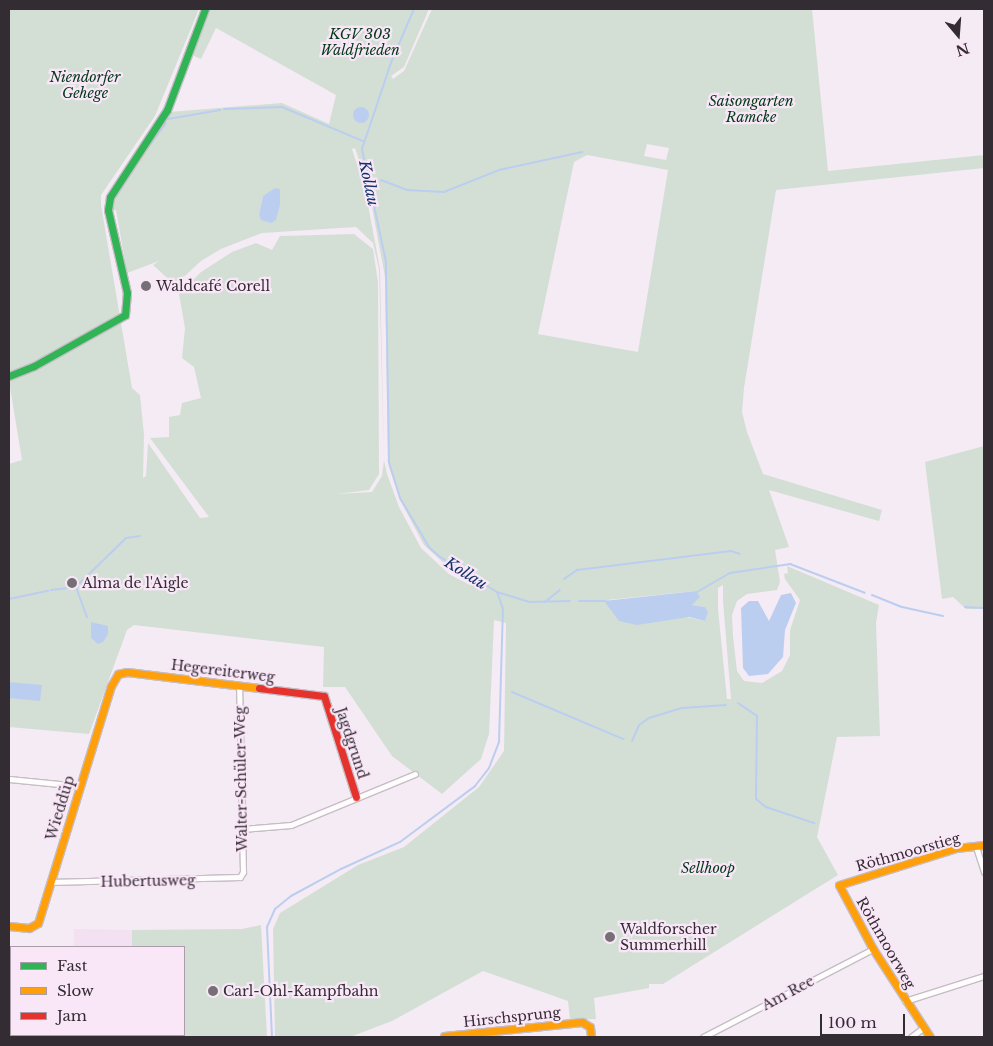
<!DOCTYPE html>
<meta charset="utf-8">
<style>
body{margin:0}
#map{position:relative;width:993px;height:1046px;overflow:hidden;background:#f5ebf4;font-family:"Libre Baskerville",serif}
div>[style]{position:absolute}
[style*='--x']{left:calc(var(--x)*1px);top:calc(var(--y)*1px);width:calc(var(--w)*1px);rotate:calc(var(--a)*1deg)}
.built>*{inset:0;background:#f3e1f1}
.green>*{inset:0;background:#d3dfd5}
.water>*{inset:0;background:#bccef0}
.round{border-radius:50%}
.stream>*{height:2px;margin:-1px;padding:0 1px;transform-origin:1px;border-radius:1px;background:#bccef0}
.roads{filter:drop-shadow(1px 0 #c5bec5) drop-shadow(-1px 0 #c5bec5) drop-shadow(0 1px #c5bec5) drop-shadow(0 -1px #c5bec5)}
.street>*{height:5px;margin:-2.5px;padding:0 2.5px;transform-origin:2.5px;border-radius:2.5px;background:#fefcfd}
.fast>*{height:7px;margin:-3.5px;padding:0 3.5px;transform-origin:3.5px;border-radius:3.5px;background:#30b455}
.slow>*{height:7px;margin:-3.5px;padding:0 3.5px;transform-origin:3.5px;border-radius:3.5px;background:#ff9f0a}
.jam>*{height:7px;margin:-3.5px;padding:0 3.5px;transform-origin:3.5px;border-radius:3.5px;background:#e5322d}
.dots>*{width:14px;height:14px;translate:-50% -50%;box-sizing:border-box;border:2px solid #f9e7f8;border-radius:50%}
span{translate:-50% -50%;white-space:nowrap;text-align:center;line-height:1.15;-webkit-text-stroke:4.5px #f9e7f8;paint-order:stroke}
.park-label{font-size:14px;color:#013916;font-style:italic}
.poi-label{font-size:14px;color:#332c32}
.left{translate:0 -50%;text-align:left}
.street-label{font-size:14px;color:#332c32}
.water-label{font-size:15px;color:#103268;font-style:italic}
.frame{position:absolute;inset:0;border:10px solid #332c32;pointer-events:none}
.legend{position:absolute;left:10px;top:946px;width:175px;height:90px;box-sizing:border-box;background:#f9e7f8;border:1px solid #aa9ca9;margin:0;padding:6px 9px;list-style:none;font-size:15px;color:#332c32}
.legend li{display:flex;align-items:center;gap:10px;height:25px}
.legend b{width:25px;border:1px solid #aa9ca9}
.north{position:absolute;left:933px;top:10px;width:50px;height:50px;-webkit-text-stroke:4px #f9e7f8;paint-order:stroke;rotate:162deg;font-size:14px;font-weight:700;line-height:20px;text-align:center;color:#332c32}
.north::after{content:'';display:block;margin:auto;width:18px;height:22px;background:#332c32;clip-path:polygon(50% 0,100% 100%,50% 72%,0 100%)}
.scale{position:absolute;left:820px;top:1014px;width:85px;height:22px;box-sizing:border-box;border:2px solid #332c32;border-top:0;padding-left:6px;font-size:15px;line-height:18px;white-space:nowrap;color:#332c32;-webkit-text-stroke:4px #f9e7f8;paint-order:stroke}
</style>
<div id="map">
<div class="built">
<div style="clip-path:polygon(74px 929px,132px 930px,132px 946px,149px 947px,74px 947px)"></div>
<div style="clip-path:polygon(9px 1001px,11px 1001px,11px 1035px,141px 1037px,9px 1037px)"></div>
</div>
<div class="green">
<div style="clip-path:polygon(evenodd,9px 9px,199px 9px,155px 116px,101px 195px,101px 205px,132px 388px,140px 395px,144px 435px,143px 478px,146px 476px,148px 443px,200px 518px,209px 517px,150px 438px,169px 437px,169px 417px,180px 415px,182px 403px,201px 398px,194px 367px,182px 358px,185px 328px,179px 294px,201px 272px,232px 252px,256px 243px,272px 250px,280px 236px,354px 234px,373px 249px,378px 282px,379px 474px,369px 490px,337px 494px,372px 492px,382px 476px,384px 460px,379px 269px,373px 243px,356px 227px,262px 233px,221px 249px,201px 261px,175px 285px,153px 265px,159px 261px,127px 273px,116px 210px,112px 210px,113px 198px,169px 112px,282px 103px,329px 124px,336px 95px,216px 28px,201px 59px,190px 54px,207px 9px,429px 9px,404px 67px,391px 76px,393px 79px,404px 71px,432px 9px,812px 9px,828px 171px,984px 155px,984px 168px,776px 190px,744px 388px,742px 412px,747px 432px,763px 474px,882px 510px,879px 521px,769px 490px,789px 547px,775px 550px,780px 582px,777px 590px,747px 594px,737px 601px,732px 615px,733px 636px,737px 671px,744px 681px,762px 683px,782px 671px,790px 655px,790px 630px,800px 600px,785px 579px,784px 574px,788px 573px,787px 566px,879px 605px,876px 623px,880px 736px,837px 737px,817px 837px,838px 875px,663px 984px,649px 984px,649px 988px,594px 998px,596px 1019px,570px 1020px,568px 1001px,483px 971px,392px 1021px,350px 1037px,275px 1037px,273px 929px,280px 913px,358px 865px,404px 847px,479px 787px,504px 751px,506px 623px,494px 620px,489px 734px,481px 759px,442px 794px,392px 756px,345px 687px,323px 687px,324px 647px,134px 625px,127px 630px,89px 734px,9px 727px,9px 464px,22px 460px,9px 381px,9px 9px,647px 144px,669px 148px,666px 160px,644px 156px,647px 144px,9px 9px,355px 148px,369px 191px,385px 277px,388px 464px,400px 500px,424px 545px,448px 567px,478px 584px,470px 585px,449px 574px,421px 548px,399px 507px,387px 474px,384px 460px,380px 269px,365px 189px,352px 149px,355px 148px,9px 9px,587px 155px,668px 170px,638px 352px,538px 334px,574px 162px,587px 155px,9px 9px,280px 190px,280px 205px,259px 214px,263px 196px,280px 190px,9px 9px,723px 585px,723px 601px,731px 699px,727px 699px,718px 609px,718px 588px,723px 585px,9px 9px,696px 591px,692px 605px,705px 607px,705px 621px,607px 600px,696px 591px)"></div>
<div style="clip-path:polygon(984px 446px,984px 609px,966px 609px,953px 597px,942px 599px,925px 462px)"></div>
<div style="clip-path:polygon(261px 925px,267px 1037px,141px 1037px,184px 1035px,184px 947px,132px 946px,132px 930px,242px 929px)"></div>
</div>
<div class="water">
<div class="round" style="left:353px;top:107px;width:16px;height:16px"></div>
<div style="clip-path:polygon(275px 188px,280px 189px,280px 205px,276px 220px,271px 223px,261px 220px,259px 214px,263px 196px)"></div>
<div style="clip-path:polygon(696px 591px,700px 597px,692px 605px,705px 607px,708px 612px,705px 621px,689px 617px,637px 625px,619px 621px,604px 601px)"></div>
<div style="clip-path:polygon(791px 593px,796px 603px,785px 630px,783px 657px,768px 674px,749px 676px,743px 668px,741px 608px,749px 601px,758px 601px,769px 621px,781px 595px)"></div>
<div style="clip-path:polygon(91px 622px,108px 626px,108px 634px,103px 642px,98px 644px,91px 638px)"></div>
<div style="clip-path:polygon(9px 682px,42px 685px,40px 701px,9px 698px)"></div>
</div>
<div class="stream">
<div style="--x:701;--y:9;--w:9;--a:0"></div>
<div style="--x:224;--y:109;--w:58;--a:-2"></div>
<div style="--x:282;--y:107;--w:88;--a:22.8"></div>
<div style="--x:168;--y:119;--w:53;--a:-9.8"></div>
<div style="--x:132;--y:169;--w:57;--a:-53.5"></div>
<div style="--x:381;--y:180;--w:28;--a:21"></div>
<div style="--x:407;--y:190;--w:37;--a:3"></div>
<div style="--x:444;--y:192;--w:59;--a:-21.8"></div>
<div style="--x:499;--y:170;--w:85;--a:-12.2"></div>
<div style="--x:564;--y:579;--w:16;--a:-35"></div>
<div style="--x:577;--y:570;--w:155;--a:-7"></div>
<div style="--x:731;--y:551;--w:9;--a:18"></div>
<div style="--x:80;--y:583;--w:64;--a:-44.4"></div>
<div style="--x:126;--y:538;--w:14;--a:-8"></div>
<div style="--x:51;--y:590;--w:25;--a:-7"></div>
<div style="--x:76;--y:587;--w:32;--a:70"></div>
<div style="--x:497;--y:592;--w:34;--a:17"></div>
<div style="--x:529;--y:602;--w:41;--a:-1.4"></div>
<div style="--x:697;--y:592;--w:38;--a:-30"></div>
<div style="--x:730;--y:573;--w:61;--a:-8.5"></div>
<div style="--x:790;--y:564;--w:80;--a:21.1"></div>
<div style="--x:872;--y:595;--w:32;--a:22"></div>
<div style="--x:902;--y:607;--w:42;--a:12.4"></div>
<div style="--x:9;--y:599;--w:40;--a:-12"></div>
<div style="--x:579;--y:601;--w:26;--a:0"></div>
<div style="--x:545;--y:602;--w:19;--a:-39"></div>
<div style="--x:965;--y:607;--w:19;--a:3"></div>
<div style="--x:512;--y:692;--w:121;--a:22.9"></div>
<div style="--x:738;--y:703;--w:23;--a:34"></div>
<div style="--x:757;--y:716;--w:83;--a:90.7"></div>
<div style="--x:756;--y:799;--w:13;--a:39"></div>
<div style="--x:766;--y:807;--w:51;--a:18.4"></div>
<div style="--x:632;--y:741;--w:17;--a:-66"></div>
<div style="--x:639;--y:725;--w:12;--a:-35"></div>
<div style="--x:649;--y:718;--w:34;--a:-17"></div>
<div style="--x:682;--y:708;--w:44;--a:-3.9"></div>
<div style="--x:272;--y:1037;--w:110;--a:-92.6"></div>
<div style="--x:267;--y:927;--w:20;--a:-66"></div>
<div style="--x:275;--y:909;--w:21;--a:-39"></div>
<div style="--x:291;--y:896;--w:57;--a:-28.4"></div>
<div style="--x:341;--y:869;--w:65;--a:-24.6"></div>
<div style="--x:400;--y:842;--w:94;--a:-36.7"></div>
<div style="--x:475;--y:786;--w:23;--a:-52"></div>
<div style="--x:489;--y:768;--w:28;--a:-69"></div>
<div style="--x:499;--y:742;--w:133;--a:-88.3"></div>
<div style="--x:503;--y:609;--w:18;--a:-109"></div>
<div style="--x:497;--y:592;--w:67;--a:-148.4"></div>
<div style="--x:440;--y:557;--w:15;--a:-138"></div>
<div style="--x:429;--y:547;--w:57;--a:-120.6"></div>
<div style="--x:400;--y:498;--w:39;--a:-107"></div>
<div style="--x:389;--y:461;--w:199;--a:-90.9"></div>
<div style="--x:386;--y:262;--w:116;--a:-102"></div>
<div style="--x:362;--y:149;--w:94;--a:-71.4"></div>
<div style="--x:392;--y:60;--w:56;--a:-66.7"></div>
</div>
<div class="roads">
<div class="street">
<div style="--x:9;--y:779;--w:71;--a:5.6"></div>
<div style="--x:242;--y:829;--w:49;--a:-4.7"></div>
<div style="--x:291;--y:825;--w:134;--a:-22.4"></div>
<div style="--x:976;--y:847;--w:26;--a:72"></div>
<div style="--x:50;--y:882;--w:190;--a:-1.5"></div>
<div style="--x:240;--y:877;--w:6;--a:-59"></div>
<div style="--x:243;--y:872;--w:187;--a:-91.2"></div>
<div style="--x:905;--y:1001;--w:83;--a:-17.6"></div>
<div style="--x:703;--y:1037;--w:191;--a:-27.4"></div>
<div style="--x:911;--y:1037;--w:15;--a:-37"></div>
</div>
<div class="fast">
<div style="--x:9;--y:376;--w:27;--a:-22"></div>
<div style="--x:34;--y:366;--w:104;--a:-29.3"></div>
<div style="--x:125;--y:315;--w:22;--a:-85"></div>
<div style="--x:127;--y:293;--w:85;--a:-102.9"></div>
<div style="--x:108;--y:210;--w:13;--a:-81"></div>
<div style="--x:110;--y:197;--w:104;--a:-56.8"></div>
<div style="--x:167;--y:110;--w:108;--a:-69.4"></div>
</div>
<div class="slow">
<div style="--x:9;--y:926;--w:20;--a:6"></div>
<div style="--x:29;--y:928;--w:10;--a:-29"></div>
<div style="--x:38;--y:923;--w:248;--a:-72.9"></div>
<div style="--x:111;--y:686;--w:14;--a:-60"></div>
<div style="--x:118;--y:674;--w:9;--a:-13"></div>
<div style="--x:127;--y:672;--w:133;--a:6.9"></div>
<div style="--x:444;--y:1036;--w:139;--a:-5.8"></div>
<div style="--x:582;--y:1022;--w:9;--a:32"></div>
<div style="--x:590;--y:1027;--w:10;--a:84"></div>
<div style="--x:930;--y:1037;--w:105;--a:-122.9"></div>
<div style="--x:873;--y:949;--w:72;--a:-118"></div>
<div style="--x:839;--y:885;--w:123;--a:-17.5"></div>
<div style="--x:956;--y:848;--w:28;--a:-6"></div>
</div>
<div class="jam">
<div style="--x:259;--y:688;--w:65;--a:7"></div>
<div style="--x:324;--y:696;--w:106;--a:72.4"></div>
</div>
</div>
<div class="dots">
<div style="left:146px;top:286px;background:#776f76"></div>
<div style="left:72px;top:583px;background:#776f76"></div>
<div style="left:610px;top:937px;background:#776f76"></div>
<div style="left:213px;top:991px;background:#776f76"></div>
</div>
<div class="park-label">
<span style="left:360px;top:42px">KGV 303<br>Waldfrieden</span>
<span style="left:85px;top:85px">Niendorfer<br>Gehege</span>
<span style="left:751px;top:109px">Saisongarten<br>Ramcke</span>
<span style="left:708px;top:868px">Sellhoop</span>
</div>
<div class="poi-label">
<span class="left" style="left:156px;top:286px">Waldcafé Corell</span>
<span class="left" style="left:82px;top:583px">Alma de l'Aigle</span>
<span class="left" style="left:620px;top:937px">Waldforscher<br>Summerhill</span>
<span class="left" style="left:223px;top:991px">Carl-Ohl-Kampfbahn</span>
</div>
<div class="street-label">
<span style="left:223px;top:671px;rotate:7deg">Hegereiterweg</span>
<span style="left:352px;top:743px;rotate:72deg">Jagdgrund</span>
<span style="left:241px;top:779px;rotate:-91deg">Walter-Schüler-Weg</span>
<span style="left:60px;top:808px;rotate:-73deg">Wieddüp</span>
<span style="left:908px;top:852px;rotate:-16deg">Röthmoorstieg</span>
<span style="left:148px;top:881px;rotate:-1deg">Hubertusweg</span>
<span style="left:886px;top:943px;rotate:60deg">Röthmoorweg</span>
<span style="left:788px;top:993px;rotate:-28deg">Am Ree</span>
<span style="left:512px;top:1017px;rotate:-6deg">Hirschsprung</span>
</div>
<div class="water-label">
<span style="left:369px;top:183px;rotate:78deg">Kollau</span>
<span style="left:466px;top:573px;rotate:32deg">Kollau</span>
</div>
<div class="frame"></div>
<ul class="legend">
<li><b style="height:6px;background:#30b455"></b>Fast</li>
<li><b style="height:6px;background:#ff9f0a"></b>Slow</li>
<li><b style="height:6px;background:#e5322d"></b>Jam</li>
</ul>
<div class="north">N</div>
<div class="scale">100 m</div>
</div>
